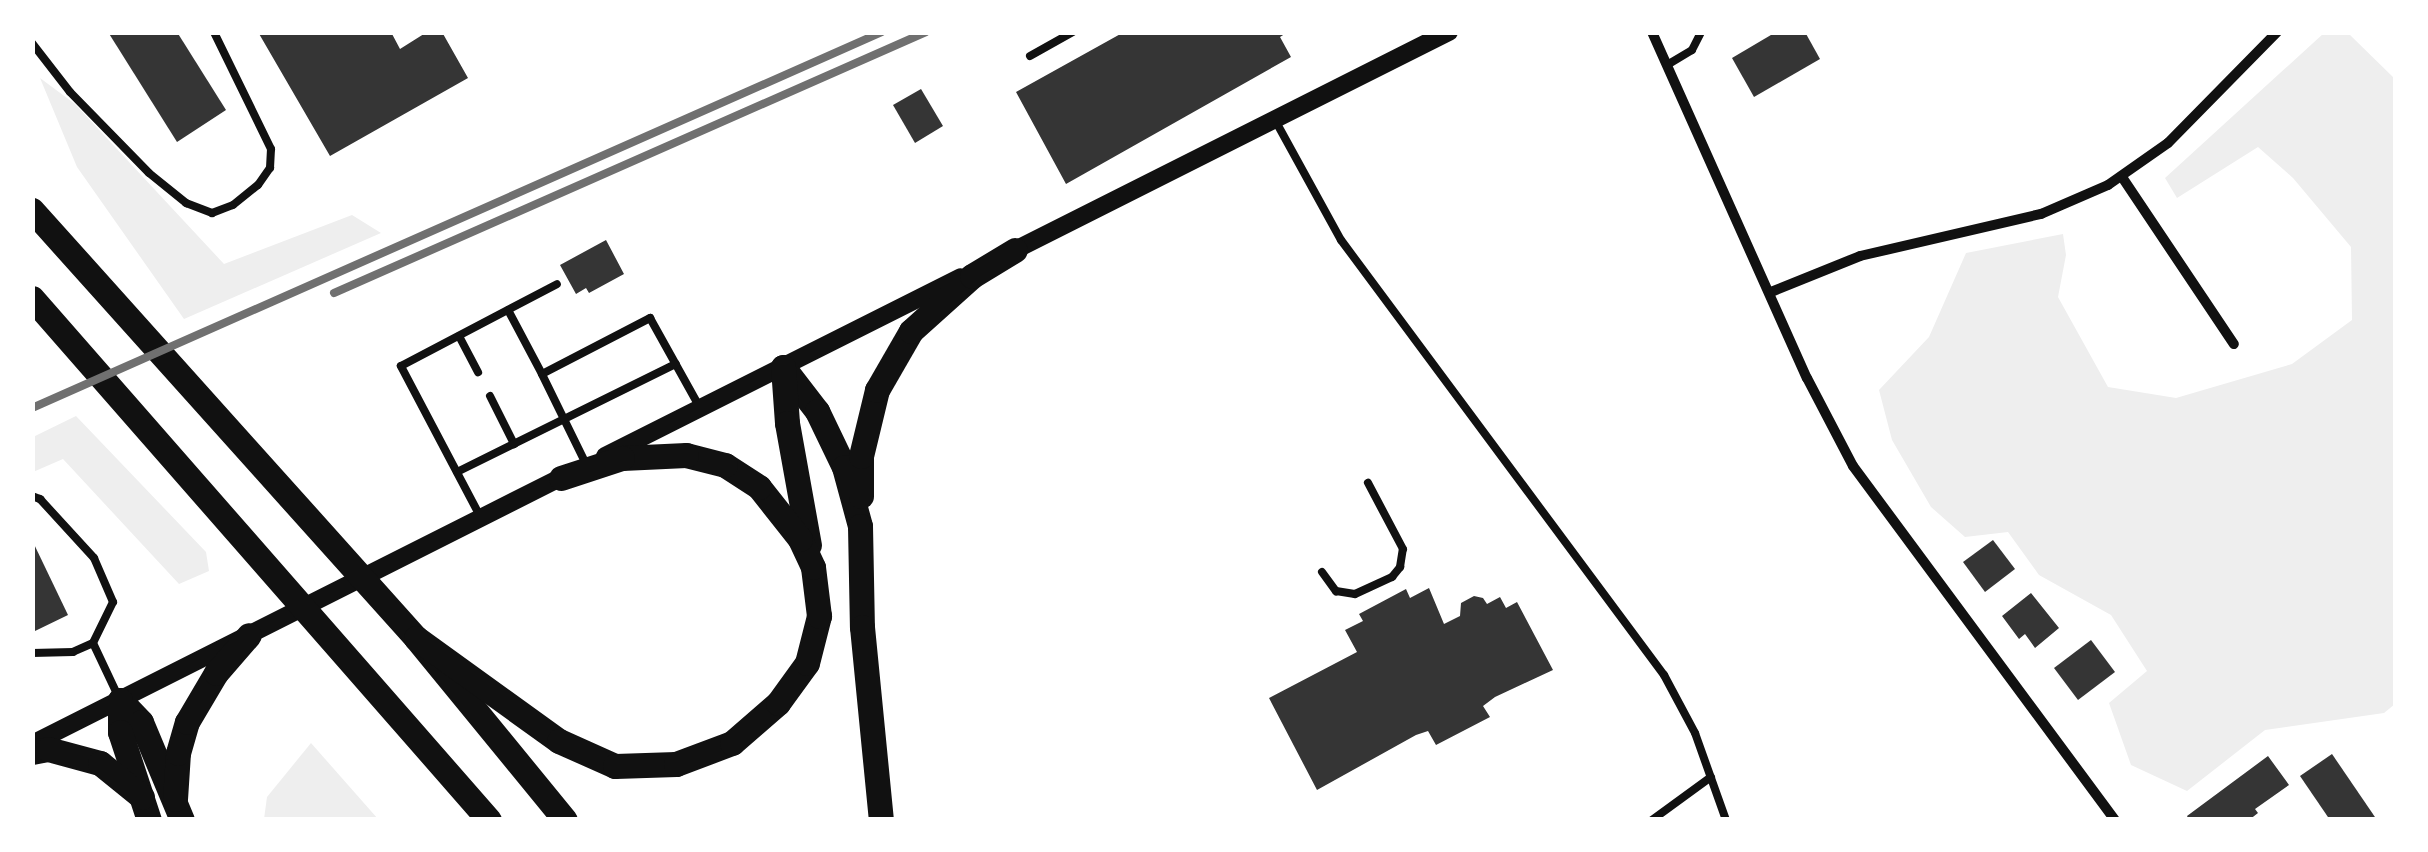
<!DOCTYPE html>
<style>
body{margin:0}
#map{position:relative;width:2428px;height:852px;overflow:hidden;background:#fff;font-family:"Noto Serif",serif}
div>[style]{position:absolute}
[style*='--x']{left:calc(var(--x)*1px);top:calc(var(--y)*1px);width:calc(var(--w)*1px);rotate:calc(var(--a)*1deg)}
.green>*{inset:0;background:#eee}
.building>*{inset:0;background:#353535}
.service>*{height:8px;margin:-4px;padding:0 4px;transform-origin:4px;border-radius:4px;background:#111}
.minor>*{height:10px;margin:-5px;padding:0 5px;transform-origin:5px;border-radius:5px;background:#111}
.tertiary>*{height:18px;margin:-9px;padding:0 9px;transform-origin:9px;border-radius:9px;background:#111}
.motorway>*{height:25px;margin:-12.5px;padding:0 12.5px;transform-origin:12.5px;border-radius:12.5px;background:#111}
.rail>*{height:8px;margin:-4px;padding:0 4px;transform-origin:4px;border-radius:4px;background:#707070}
span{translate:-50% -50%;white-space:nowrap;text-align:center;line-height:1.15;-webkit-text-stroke:10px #fff;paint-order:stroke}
.frame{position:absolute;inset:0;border:35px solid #fff;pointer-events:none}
</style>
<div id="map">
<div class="green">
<div style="clip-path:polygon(2324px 33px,2348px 33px,2395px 79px,2395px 704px,2384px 713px,2265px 730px,2187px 791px,2131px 765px,2109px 703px,2147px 671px,2111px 615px,2039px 575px,2008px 532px,1965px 537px,1931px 507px,1892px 440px,1879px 390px,1929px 337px,1966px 253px,2063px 234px,2066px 255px,2058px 297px,2108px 387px,2176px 398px,2292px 364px,2352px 320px,2351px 247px,2293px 178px,2258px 147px,2177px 198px,2165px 178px)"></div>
<div style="clip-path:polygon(40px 78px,75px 104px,224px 264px,352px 215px,381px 233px,184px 319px,77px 167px)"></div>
<div style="clip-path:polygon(76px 416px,206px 552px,209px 571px,179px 584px,63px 459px,33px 472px,33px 437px)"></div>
<div style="clip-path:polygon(311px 743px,378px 819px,264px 819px,267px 797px)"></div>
</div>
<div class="building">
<div style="clip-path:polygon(108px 32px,177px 32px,226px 110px,177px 142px)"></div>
<div style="clip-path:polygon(258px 32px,391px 32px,400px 49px,427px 32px,442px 32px,468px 78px,330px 156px)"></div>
<div style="clip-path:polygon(1124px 32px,1288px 32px,1280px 37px,1291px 57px,1066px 184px,1016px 92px)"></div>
<div style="clip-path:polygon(1776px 32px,1805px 32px,1820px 59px,1754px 97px,1732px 58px)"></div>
<div style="clip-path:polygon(921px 89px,943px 126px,915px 143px,893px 105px)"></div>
<div style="clip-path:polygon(606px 240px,624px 274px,589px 293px,586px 288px,576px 294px,560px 265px)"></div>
<div style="clip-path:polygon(32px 540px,68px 615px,35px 631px,32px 626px)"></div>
<div style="clip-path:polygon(1993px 540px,2015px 569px,1985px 592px,1963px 562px)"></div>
<div style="clip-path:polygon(1429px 588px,1444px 624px,1460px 616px,1461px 603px,1474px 596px,1483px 598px,1487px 604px,1500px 597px,1506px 608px,1517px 602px,1553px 670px,1495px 697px,1483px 706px,1490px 717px,1436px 745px,1428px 731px,1416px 735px,1317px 790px,1269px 698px,1357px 652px,1345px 630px,1363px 621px,1359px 614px,1406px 589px,1410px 598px)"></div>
<div style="clip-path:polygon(2031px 593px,2059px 628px,2035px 648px,2025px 634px,2019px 639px,2002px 616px)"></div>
<div style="clip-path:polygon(2091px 640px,2115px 672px,2078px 700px,2054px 668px)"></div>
<div style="clip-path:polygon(2332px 754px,2377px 820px,2330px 820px,2300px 776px)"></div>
<div style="clip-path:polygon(2268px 756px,2289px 785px,2255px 809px,2258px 813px,2249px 820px,2189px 820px,2187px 816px)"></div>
</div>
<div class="service">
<div style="--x:32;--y:43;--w:62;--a:52.2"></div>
<div style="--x:70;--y:92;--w:113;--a:45.7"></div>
<div style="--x:149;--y:173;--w:48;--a:39"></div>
<div style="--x:186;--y:203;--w:28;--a:21"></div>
<div style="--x:212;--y:213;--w:22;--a:-21"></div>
<div style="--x:233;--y:205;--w:32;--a:-39"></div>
<div style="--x:258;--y:185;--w:21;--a:-55"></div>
<div style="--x:270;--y:168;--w:19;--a:-87"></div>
<div style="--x:271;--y:149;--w:130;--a:-116"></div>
<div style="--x:1030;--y:56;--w:49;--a:-29.2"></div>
<div style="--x:1667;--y:65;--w:29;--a:-31"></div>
<div style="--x:1692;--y:50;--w:20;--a:-63"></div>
<div style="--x:1275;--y:120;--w:137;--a:61.2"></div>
<div style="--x:1341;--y:240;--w:542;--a:53.41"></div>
<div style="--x:1664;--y:675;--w:66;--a:61.9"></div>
<div style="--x:1695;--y:733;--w:92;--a:70.4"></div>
<div style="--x:508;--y:310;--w:72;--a:62"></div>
<div style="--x:459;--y:336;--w:41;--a:62.2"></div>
<div style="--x:490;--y:396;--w:54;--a:63.4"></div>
<div style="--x:586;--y:464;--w:100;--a:-116.1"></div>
<div style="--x:542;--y:374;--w:122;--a:-27.4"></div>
<div style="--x:650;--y:318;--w:103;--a:60.9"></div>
<div style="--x:457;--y:472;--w:244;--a:-26.3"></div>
<div style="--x:32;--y:496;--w:9;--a:21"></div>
<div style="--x:40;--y:499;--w:80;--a:47.5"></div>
<div style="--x:94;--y:558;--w:48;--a:66.6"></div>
<div style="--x:113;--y:602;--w:46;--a:116"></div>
<div style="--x:93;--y:643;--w:22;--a:156"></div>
<div style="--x:73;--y:652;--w:41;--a:178.6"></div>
<div style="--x:481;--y:518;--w:172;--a:-117.8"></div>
<div style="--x:401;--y:366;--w:176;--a:-27.7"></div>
<div style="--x:1322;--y:572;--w:24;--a:54"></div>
<div style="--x:1336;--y:591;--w:19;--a:9"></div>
<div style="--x:1355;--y:594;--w:41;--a:-24.7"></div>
<div style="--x:1392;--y:577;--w:13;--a:-51"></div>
<div style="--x:1400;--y:567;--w:18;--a:-81"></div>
<div style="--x:1403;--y:549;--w:75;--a:-117.9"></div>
<div style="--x:93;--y:643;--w:59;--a:64.7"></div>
<div style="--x:1652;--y:820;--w:73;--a:-36.1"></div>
</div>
<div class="minor">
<div style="--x:1652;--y:32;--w:379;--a:65.9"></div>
<div style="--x:1807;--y:378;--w:99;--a:62.4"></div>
<div style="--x:1853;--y:466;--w:440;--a:53.5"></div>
<div style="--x:2122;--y:177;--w:201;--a:56.2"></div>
<div style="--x:1771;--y:292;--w:96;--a:-22"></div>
<div style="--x:1860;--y:256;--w:186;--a:-13.1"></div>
<div style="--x:2041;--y:214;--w:73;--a:-23.4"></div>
<div style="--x:2108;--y:185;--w:73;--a:-35"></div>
<div style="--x:2168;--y:143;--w:156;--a:-45.5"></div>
</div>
<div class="tertiary">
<div style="--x:1007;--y:254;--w:495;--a:-26.7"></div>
<div style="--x:605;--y:456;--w:398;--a:-26.7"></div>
<div style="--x:32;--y:744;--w:600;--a:-26.74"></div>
</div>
<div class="motorway">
<div style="--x:32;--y:210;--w:575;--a:48.1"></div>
<div style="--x:416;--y:638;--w:235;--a:50.7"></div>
<div style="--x:32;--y:298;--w:694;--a:48.8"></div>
<div style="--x:783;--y:367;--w:56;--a:52.3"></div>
<div style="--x:817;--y:411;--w:62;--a:64.3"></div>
<div style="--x:844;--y:467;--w:61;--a:74.8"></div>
<div style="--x:860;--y:526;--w:101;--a:88.9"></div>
<div style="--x:862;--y:627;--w:194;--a:84.4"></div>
<div style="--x:783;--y:367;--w:56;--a:85.9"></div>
<div style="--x:787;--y:423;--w:124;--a:79.8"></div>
<div style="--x:861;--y:496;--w:40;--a:-90"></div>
<div style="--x:861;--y:456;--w:68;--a:-76.4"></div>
<div style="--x:877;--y:390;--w:68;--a:-60"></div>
<div style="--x:911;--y:331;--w:82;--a:-42"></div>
<div style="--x:972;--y:276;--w:50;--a:-31.2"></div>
<div style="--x:416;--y:638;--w:176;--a:35.8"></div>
<div style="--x:559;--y:741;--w:61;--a:24.1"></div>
<div style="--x:615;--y:766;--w:61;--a:-1.9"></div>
<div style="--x:676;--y:764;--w:60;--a:-20.6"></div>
<div style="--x:732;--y:743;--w:61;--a:-41"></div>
<div style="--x:778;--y:703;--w:49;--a:-54.1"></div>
<div style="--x:807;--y:663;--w:49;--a:-75.7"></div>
<div style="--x:819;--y:616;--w:49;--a:-97"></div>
<div style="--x:813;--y:567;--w:31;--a:-115"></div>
<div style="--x:800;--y:539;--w:66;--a:-128.3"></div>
<div style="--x:759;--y:487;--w:40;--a:-147.1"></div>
<div style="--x:725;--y:465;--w:40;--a:-165.6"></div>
<div style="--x:686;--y:455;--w:64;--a:177.3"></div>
<div style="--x:622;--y:458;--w:64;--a:161.8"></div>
<div style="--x:120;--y:700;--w:30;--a:46"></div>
<div style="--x:141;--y:722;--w:106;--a:67.3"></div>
<div style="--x:120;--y:700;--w:32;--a:90"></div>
<div style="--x:120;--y:732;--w:93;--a:71.8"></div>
<div style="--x:32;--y:752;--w:16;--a:-11"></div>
<div style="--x:48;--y:749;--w:54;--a:15.1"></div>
<div style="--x:100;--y:763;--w:54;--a:39"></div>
<div style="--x:175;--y:799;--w:46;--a:-86.3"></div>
<div style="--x:178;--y:753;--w:32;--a:-74"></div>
<div style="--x:187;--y:722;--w:57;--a:-59.4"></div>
<div style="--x:216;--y:673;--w:50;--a:-49"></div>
</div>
<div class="rail">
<div style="--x:334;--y:293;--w:647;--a:-23.79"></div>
<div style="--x:32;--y:408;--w:929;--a:-23.86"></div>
</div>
<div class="frame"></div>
</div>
